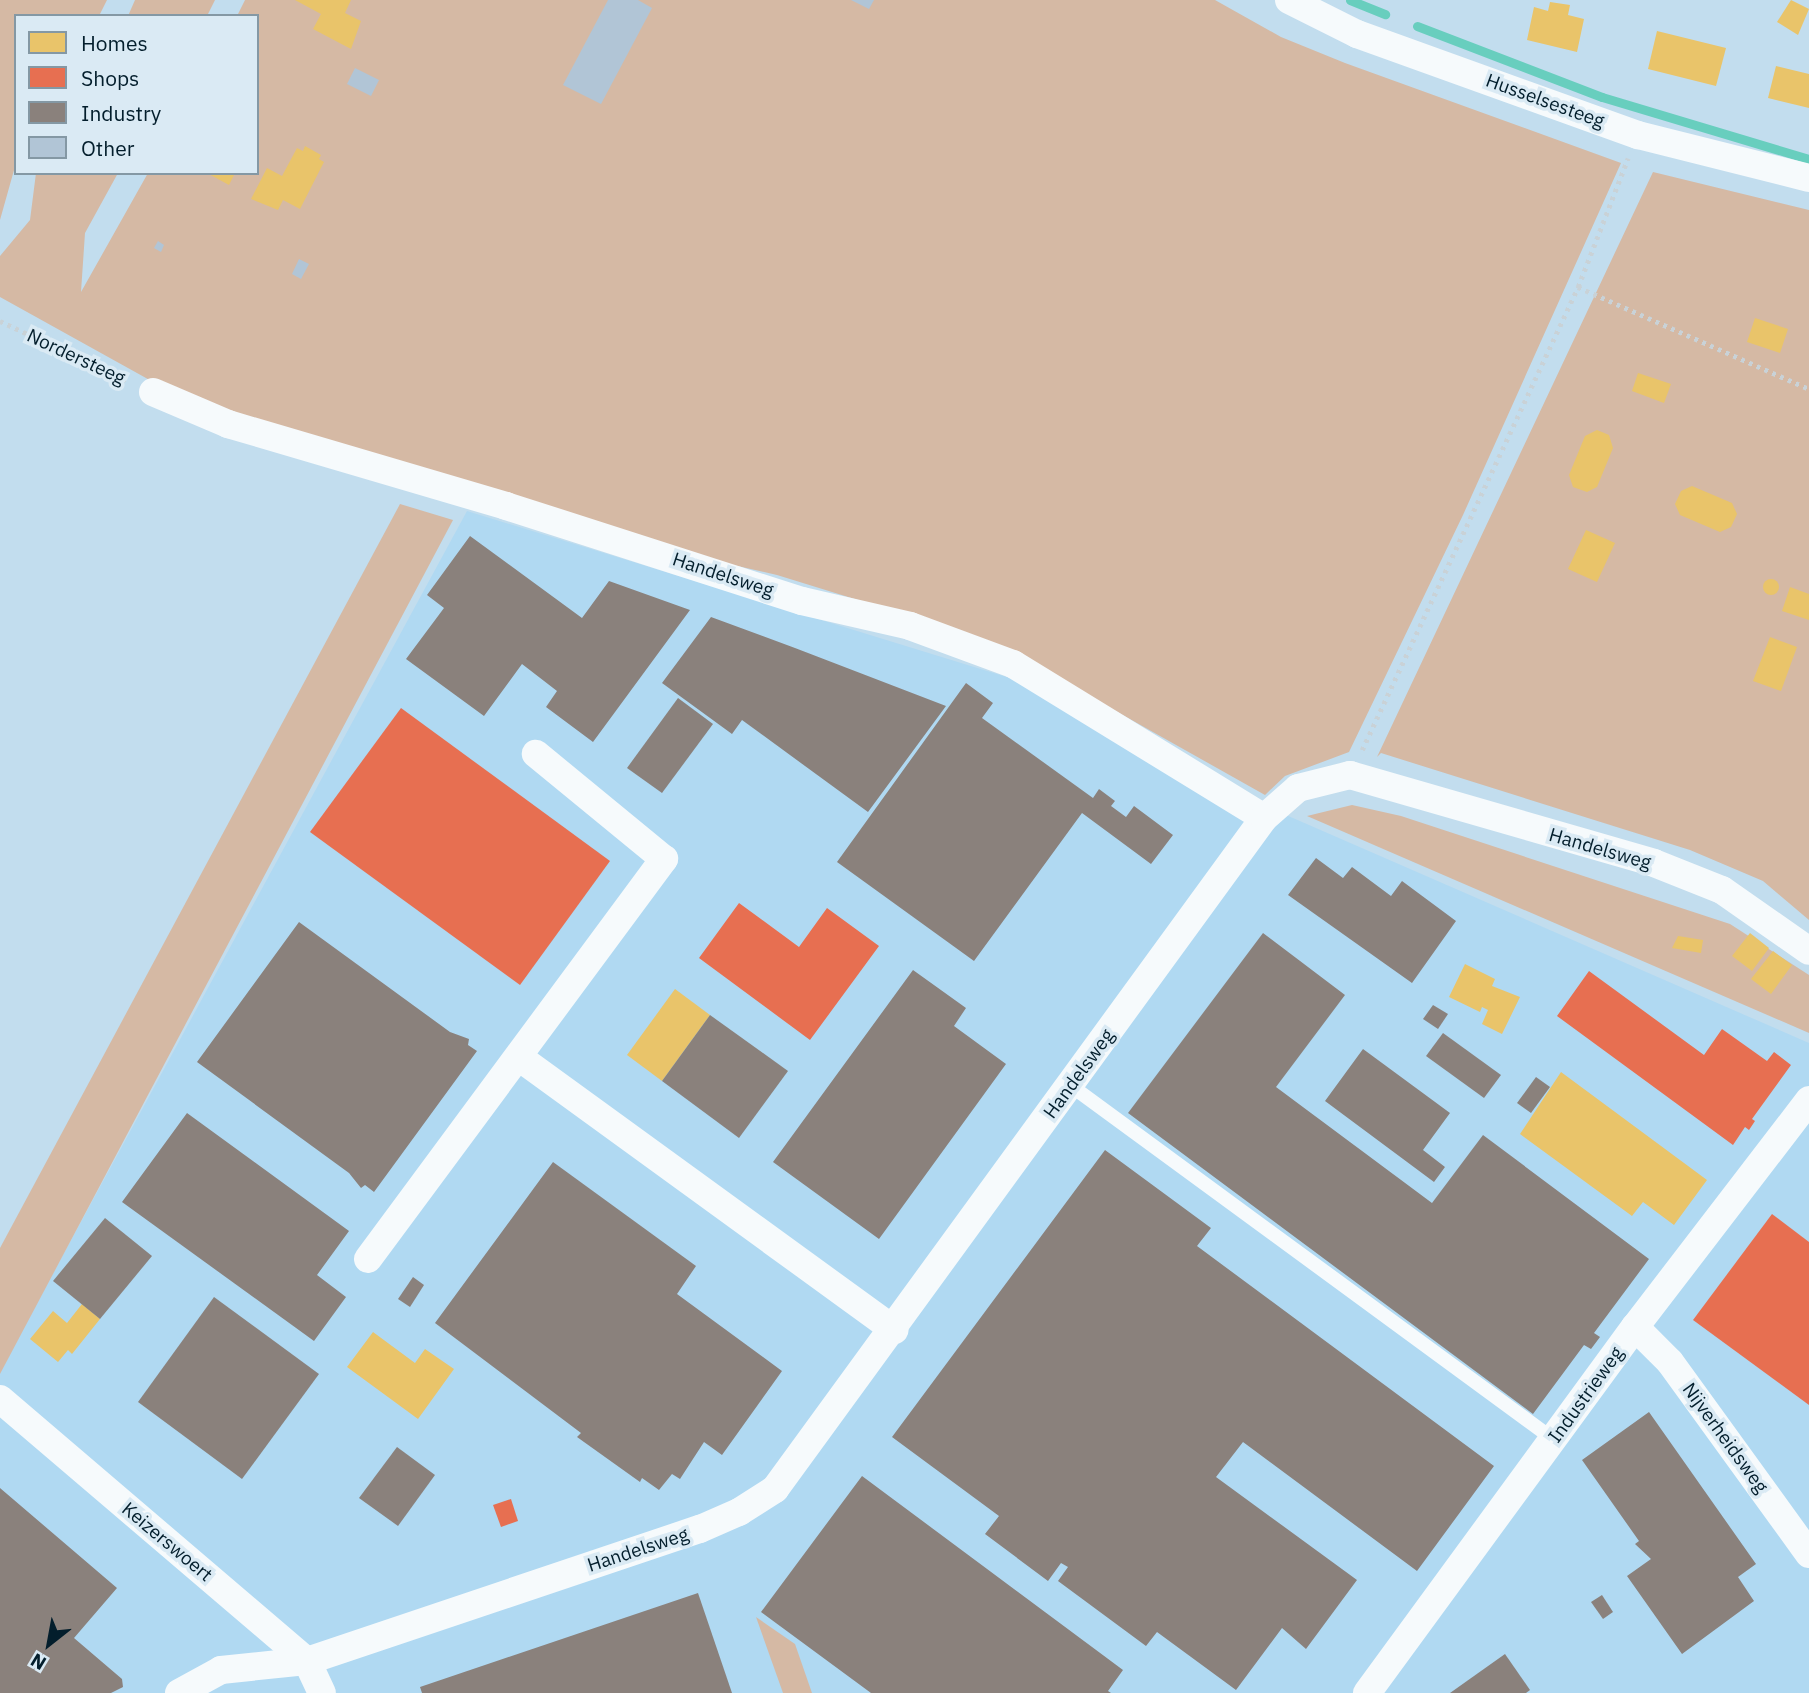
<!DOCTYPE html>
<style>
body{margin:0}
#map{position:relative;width:1809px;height:1693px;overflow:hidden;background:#c2ddee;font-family:"IBM Plex Sans",sans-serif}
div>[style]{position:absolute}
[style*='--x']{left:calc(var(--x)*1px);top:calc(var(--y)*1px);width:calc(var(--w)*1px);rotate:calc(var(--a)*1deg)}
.built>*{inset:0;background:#b0d9f2}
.green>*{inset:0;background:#d5b9a4}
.homes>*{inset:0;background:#e9c46a}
.round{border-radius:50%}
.shops>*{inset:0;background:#e76f51}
.industry>*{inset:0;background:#8a817c}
.stream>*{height:9px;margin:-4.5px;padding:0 4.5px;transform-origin:4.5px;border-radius:4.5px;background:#68cebe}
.building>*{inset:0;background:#b1c5d6}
.path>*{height:4.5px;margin-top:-2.25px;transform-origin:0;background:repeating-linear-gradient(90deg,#c9d2d7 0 3.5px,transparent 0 8.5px)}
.lane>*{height:14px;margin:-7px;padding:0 7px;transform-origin:7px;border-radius:7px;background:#f6fafc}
.street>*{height:28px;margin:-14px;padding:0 14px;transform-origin:14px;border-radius:14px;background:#f6fafc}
span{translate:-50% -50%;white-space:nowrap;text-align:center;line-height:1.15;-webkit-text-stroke:7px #daeaf4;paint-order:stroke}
.street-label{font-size:19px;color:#031e2c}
.legend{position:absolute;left:14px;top:14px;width:245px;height:161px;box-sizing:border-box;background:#daeaf4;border:2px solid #8498a4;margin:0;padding:9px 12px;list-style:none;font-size:21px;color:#031e2c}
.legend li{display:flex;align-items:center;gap:14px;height:35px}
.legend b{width:35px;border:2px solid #8498a4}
.north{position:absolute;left:14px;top:1609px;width:70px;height:70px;-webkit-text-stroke:5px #daeaf4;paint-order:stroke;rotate:211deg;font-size:19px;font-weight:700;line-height:28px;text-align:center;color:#031e2c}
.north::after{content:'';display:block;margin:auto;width:24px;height:32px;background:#031e2c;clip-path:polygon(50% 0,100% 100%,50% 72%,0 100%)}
</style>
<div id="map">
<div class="built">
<div style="clip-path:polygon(467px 511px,1020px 681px,1245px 797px,1809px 1043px,1809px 1693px,0 1693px,0 1371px)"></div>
</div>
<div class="green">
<div style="clip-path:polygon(0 0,107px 0,99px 16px,16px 16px,16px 163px,0 220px)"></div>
<div style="clip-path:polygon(135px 0,215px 0,207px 16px,128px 16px)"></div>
<div style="clip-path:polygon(245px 0,1215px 0,1281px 37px,1345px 63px,1621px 163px,1463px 515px,1349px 752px,1285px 776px,1265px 795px,1032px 664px,913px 617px,777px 575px,671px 551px,258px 421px,164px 388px,0 297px,0 256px,30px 220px,36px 173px,118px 173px,85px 233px,81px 292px,148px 173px,257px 173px,257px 16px,237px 16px)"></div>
<div style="clip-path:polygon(1653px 172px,1809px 210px,1809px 920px,1763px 881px,1690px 850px,1381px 753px,1377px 757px)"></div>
<div style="clip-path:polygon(400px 504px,453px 520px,0 1374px,0 1248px)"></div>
<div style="clip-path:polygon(1352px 805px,1401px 816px,1730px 924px,1809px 975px,1809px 1033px,1307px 816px)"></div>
<div style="clip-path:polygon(756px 1617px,795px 1644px,812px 1693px,783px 1693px)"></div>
</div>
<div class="homes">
<div style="clip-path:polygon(295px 0,351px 0,345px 13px,361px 21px,351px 49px,313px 29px,321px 14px)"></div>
<div style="clip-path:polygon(1791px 0,1809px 9px,1798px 35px,1777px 22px)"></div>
<div style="clip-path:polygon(1550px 2px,1570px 5px,1568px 15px,1584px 19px,1577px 52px,1527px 40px,1534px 7px,1548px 11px)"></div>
<div style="clip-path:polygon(1657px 31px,1726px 48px,1716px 86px,1648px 69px)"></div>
<div style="clip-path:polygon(1776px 66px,1809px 74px,1809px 108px,1768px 98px)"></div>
<div style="clip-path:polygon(305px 146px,321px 155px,319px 159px,324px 162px,300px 209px,283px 200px,278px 210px,251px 199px,267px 168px,282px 176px,297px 148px,303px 151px)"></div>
<div style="clip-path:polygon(207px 173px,235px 173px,229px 185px)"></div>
<div style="clip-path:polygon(1755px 318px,1788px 329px,1780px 353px,1747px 342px)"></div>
<div style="clip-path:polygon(1638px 373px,1671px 384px,1664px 403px,1632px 391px)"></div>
<div style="clip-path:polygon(1597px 430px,1609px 435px,1613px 448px,1597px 487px,1587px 492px,1573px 487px,1569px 475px,1585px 436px)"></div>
<div style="clip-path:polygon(1692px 486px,1732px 503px,1737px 514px,1731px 527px,1720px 532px,1680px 515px,1675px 504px,1681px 491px)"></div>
<div style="clip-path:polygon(1586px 530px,1615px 543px,1597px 582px,1568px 569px)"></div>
<div class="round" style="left:1763px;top:579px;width:16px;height:16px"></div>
<div style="clip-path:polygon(1790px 587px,1809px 594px,1809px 620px,1782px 611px)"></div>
<div style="clip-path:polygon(1770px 637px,1797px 647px,1781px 691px,1753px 681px)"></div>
<div style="clip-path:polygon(1750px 933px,1769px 948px,1752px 971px,1732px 956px)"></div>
<div style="clip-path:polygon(1678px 936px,1703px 940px,1701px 953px,1672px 948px)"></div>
<div style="clip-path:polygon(1773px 951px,1792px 965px,1771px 994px,1751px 979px)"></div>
<div style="clip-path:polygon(1465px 964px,1495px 979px,1492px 986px,1520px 997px,1502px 1034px,1482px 1024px,1488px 1010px,1482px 1007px,1480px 1012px,1449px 997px)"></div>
<div style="clip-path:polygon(675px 989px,710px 1015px,662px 1081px,627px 1055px)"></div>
<div style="clip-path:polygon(1561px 1072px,1707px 1180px,1674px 1225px,1643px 1202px,1632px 1216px,1520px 1134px)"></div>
<div style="clip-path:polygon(82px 1304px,100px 1319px,72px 1354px,68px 1350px,58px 1362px,30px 1339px,53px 1311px,67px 1323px)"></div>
<div style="clip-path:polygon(373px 1332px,415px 1363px,425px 1349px,454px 1369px,418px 1419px,347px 1367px)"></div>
</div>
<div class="shops">
<div style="clip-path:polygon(401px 708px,610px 861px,520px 985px,310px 832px)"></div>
<div style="clip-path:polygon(739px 903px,799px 947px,827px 908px,879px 946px,810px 1040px,699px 958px)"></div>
<div style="clip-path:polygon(1589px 971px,1704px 1055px,1722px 1029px,1767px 1061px,1774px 1052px,1791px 1065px,1752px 1119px,1755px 1121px,1749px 1130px,1745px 1127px,1733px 1145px,1557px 1016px)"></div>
<div style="clip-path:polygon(1772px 1214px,1809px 1242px,1809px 1405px,1693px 1320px)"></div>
<div style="clip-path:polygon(511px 1499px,518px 1521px,501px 1527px,493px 1505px)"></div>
</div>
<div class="industry">
<div style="clip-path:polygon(470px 536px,582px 618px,609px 581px,690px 610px,593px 742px,546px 707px,557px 691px,522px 664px,484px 716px,406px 659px,444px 608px,427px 595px)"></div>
<div style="clip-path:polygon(711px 617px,795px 648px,946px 706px,868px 812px,742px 720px,732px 734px,662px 683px)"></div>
<div style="clip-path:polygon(966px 683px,993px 703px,982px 718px,1093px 798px,1099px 789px,1115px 801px,1111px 806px,1126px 817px,1134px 806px,1173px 835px,1151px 864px,1082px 813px,974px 961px,837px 862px)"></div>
<div style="clip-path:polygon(678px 698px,713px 724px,662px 793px,627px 768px)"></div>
<div style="clip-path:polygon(1316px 858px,1343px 878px,1352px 867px,1391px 896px,1402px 881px,1456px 921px,1412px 983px,1288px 895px)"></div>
<div style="clip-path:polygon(299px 922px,450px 1032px,469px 1039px,468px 1045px,477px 1051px,374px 1192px,365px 1185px,361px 1188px,349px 1173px,197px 1062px)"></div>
<div style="clip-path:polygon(1263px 933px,1345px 995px,1276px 1087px,1432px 1203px,1483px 1135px,1649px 1259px,1594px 1333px,1600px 1337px,1591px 1349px,1584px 1345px,1533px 1414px,1128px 1113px)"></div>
<div style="clip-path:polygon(913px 970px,966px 1008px,954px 1026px,1006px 1064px,879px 1239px,773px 1162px)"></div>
<div style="clip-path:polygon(1433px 1005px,1448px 1014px,1438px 1029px,1423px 1019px)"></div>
<div style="clip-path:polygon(710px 1015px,788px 1071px,739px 1138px,662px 1081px)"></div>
<div style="clip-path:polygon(1443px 1033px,1501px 1075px,1484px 1098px,1426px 1056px)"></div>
<div style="clip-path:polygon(1363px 1049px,1450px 1113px,1423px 1150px,1445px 1167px,1434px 1182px,1325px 1101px)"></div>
<div style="clip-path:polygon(1536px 1077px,1550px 1087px,1531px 1113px,1517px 1103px)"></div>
<div style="clip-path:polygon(187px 1113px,349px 1231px,317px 1275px,346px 1297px,314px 1341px,122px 1202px)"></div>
<div style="clip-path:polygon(1105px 1150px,1211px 1228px,1197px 1246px,1494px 1466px,1417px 1571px,1243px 1442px,1216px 1477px,1357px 1580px,1306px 1649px,1282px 1628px,1236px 1690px,1157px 1632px,1146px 1646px,1058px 1581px,1068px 1567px,1061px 1563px,1048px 1581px,985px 1534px,999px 1516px,892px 1437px)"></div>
<div style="clip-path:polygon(553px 1162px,696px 1266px,677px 1294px,782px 1371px,722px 1455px,704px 1442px,680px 1479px,672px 1474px,659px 1490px,642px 1478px,640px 1482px,577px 1437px,581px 1433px,435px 1323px)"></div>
<div style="clip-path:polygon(105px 1218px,152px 1256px,100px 1319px,53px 1281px)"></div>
<div style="clip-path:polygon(413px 1277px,424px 1285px,410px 1307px,398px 1299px)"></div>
<div style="clip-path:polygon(214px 1297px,319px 1374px,242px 1479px,138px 1402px)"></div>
<div style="clip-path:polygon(1649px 1412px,1756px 1564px,1738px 1577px,1754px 1601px,1682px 1654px,1627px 1576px,1651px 1559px,1635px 1544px,1639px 1541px,1582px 1460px)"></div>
<div style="clip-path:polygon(397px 1447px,435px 1475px,398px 1526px,359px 1498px)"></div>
<div style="clip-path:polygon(862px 1476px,1123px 1670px,1108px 1691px,1111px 1693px,871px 1693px,761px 1612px)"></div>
<div style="clip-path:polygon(0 1488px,117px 1588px,74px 1638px,122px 1679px,123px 1687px,111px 1693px,0 1693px)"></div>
<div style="clip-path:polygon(698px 1593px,732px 1693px,422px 1693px,420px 1687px)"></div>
<div style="clip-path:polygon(1602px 1595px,1613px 1612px,1603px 1619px,1591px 1602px)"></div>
<div style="clip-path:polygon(1505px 1654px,1530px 1690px,1526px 1693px,1450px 1693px)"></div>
</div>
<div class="stream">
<div style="--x:1350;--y:0;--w:38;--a:22"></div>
<div style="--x:1417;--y:26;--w:198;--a:21"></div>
<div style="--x:1602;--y:97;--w:216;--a:16.7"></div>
</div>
<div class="building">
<div style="clip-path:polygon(608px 0,638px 0,652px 8px,601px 104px,563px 85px)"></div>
<div style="clip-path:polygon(851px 0,874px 0,869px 9px)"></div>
<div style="clip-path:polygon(355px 68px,379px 80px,371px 96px,347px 84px)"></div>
<div style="clip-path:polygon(158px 241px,164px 245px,161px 252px,154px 248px)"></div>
<div style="clip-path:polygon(299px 259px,309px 264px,301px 279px,292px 274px)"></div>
</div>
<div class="path">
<div style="--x:1578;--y:287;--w:253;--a:23.8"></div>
<div style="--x:0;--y:321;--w:144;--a:25.1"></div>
<div style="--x:1362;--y:750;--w:511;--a:-64.99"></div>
<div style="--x:1578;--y:287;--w:138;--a:-68.8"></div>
</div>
<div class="lane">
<div style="--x:1070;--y:1085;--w:599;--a:36.24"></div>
</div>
<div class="street">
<div style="--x:1289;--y:0;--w:76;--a:26.6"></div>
<div style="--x:1357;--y:34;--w:299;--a:19.8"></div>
<div style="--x:1638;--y:135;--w:176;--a:14.1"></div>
<div style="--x:153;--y:392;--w:82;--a:23.1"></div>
<div style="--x:228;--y:424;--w:290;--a:16.4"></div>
<div style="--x:506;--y:506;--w:311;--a:17.8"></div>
<div style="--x:802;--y:601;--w:111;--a:13"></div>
<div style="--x:910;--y:626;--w:110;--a:20.3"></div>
<div style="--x:1013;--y:664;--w:294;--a:31.5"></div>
<div style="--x:520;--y:1058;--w:463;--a:36"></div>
<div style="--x:368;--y:1259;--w:498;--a:-53.5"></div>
<div style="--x:664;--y:859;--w:166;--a:-140.6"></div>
<div style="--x:1635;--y:1327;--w:49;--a:45"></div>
<div style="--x:1670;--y:1362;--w:237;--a:54.1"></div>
<div style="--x:0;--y:1399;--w:404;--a:40.5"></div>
<div style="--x:307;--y:1661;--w:35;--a:65"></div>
<div style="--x:179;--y:1693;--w:48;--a:-28.7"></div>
<div style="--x:221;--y:1670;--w:86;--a:-6"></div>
<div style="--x:307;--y:1661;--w:415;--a:-18.6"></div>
<div style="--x:700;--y:1529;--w:43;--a:-23.6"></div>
<div style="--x:739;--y:1512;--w:43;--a:-32.6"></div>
<div style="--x:775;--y:1489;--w:830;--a:-53.92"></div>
<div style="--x:1264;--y:818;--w:45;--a:-41.4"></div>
<div style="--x:1298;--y:788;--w:54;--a:-14"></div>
<div style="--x:1350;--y:775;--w:316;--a:16.1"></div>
<div style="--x:1654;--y:863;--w:73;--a:21.7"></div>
<div style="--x:1722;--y:890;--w:106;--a:35"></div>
<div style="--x:1367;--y:1693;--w:454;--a:-53.8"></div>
<div style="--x:1635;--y:1327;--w:286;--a:-52.5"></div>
</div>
<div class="street-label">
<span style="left:1545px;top:101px;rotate:20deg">Husselsesteeg</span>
<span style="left:76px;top:357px;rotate:25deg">Nordersteeg</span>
<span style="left:723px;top:575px;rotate:18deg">Handelsweg</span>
<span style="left:1600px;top:849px;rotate:16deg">Handelsweg</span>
<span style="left:1079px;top:1074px;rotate:-54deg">Handelsweg</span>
<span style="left:1586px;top:1395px;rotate:-54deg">Industrieweg</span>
<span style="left:1725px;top:1438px;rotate:54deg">Nijverheidsweg</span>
<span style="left:167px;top:1542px;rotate:40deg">Keizerswoert</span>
<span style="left:638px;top:1550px;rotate:-18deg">Handelsweg</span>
</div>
<ul class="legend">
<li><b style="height:19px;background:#e9c46a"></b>Homes</li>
<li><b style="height:19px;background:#e76f51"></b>Shops</li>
<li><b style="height:19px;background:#8a817c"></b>Industry</li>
<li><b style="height:19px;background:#b1c5d6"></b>Other</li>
</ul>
<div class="north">N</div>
</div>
